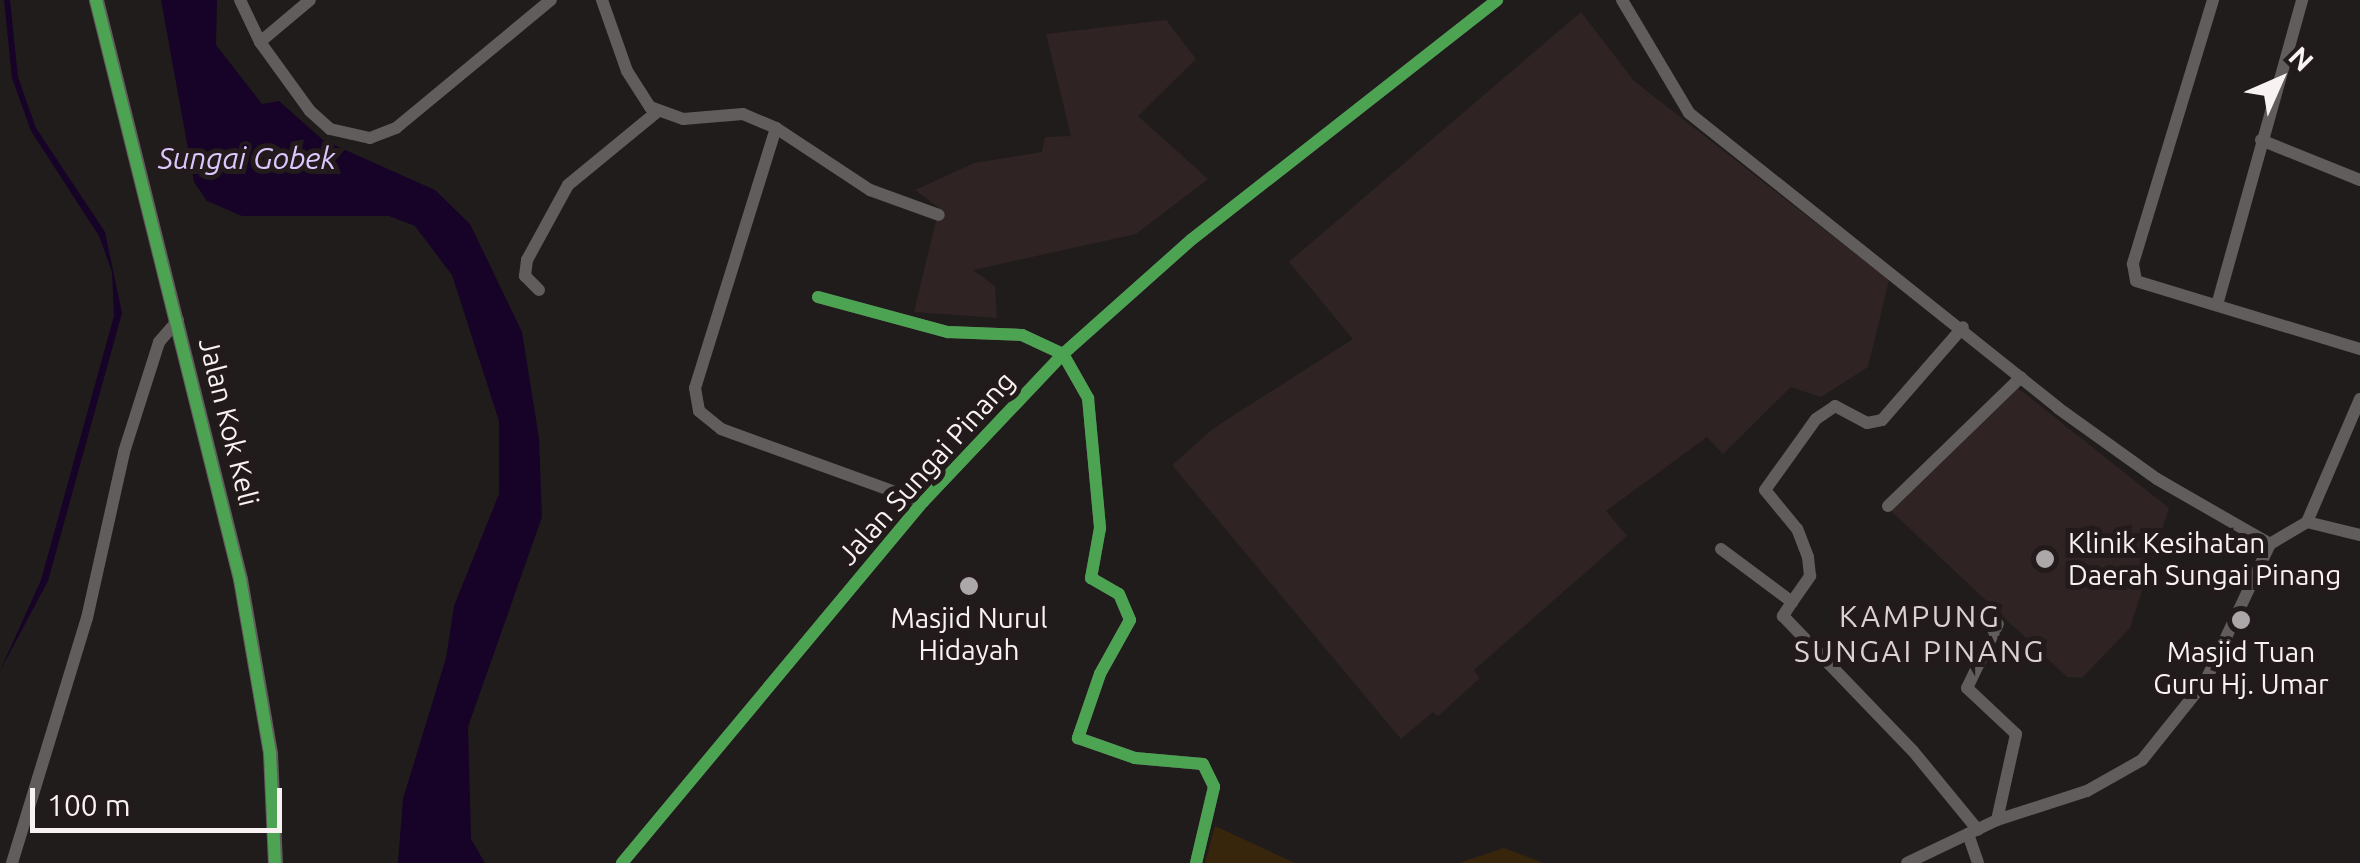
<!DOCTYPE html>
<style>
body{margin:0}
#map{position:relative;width:2360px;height:863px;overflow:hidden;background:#201c1c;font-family:Ubuntu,sans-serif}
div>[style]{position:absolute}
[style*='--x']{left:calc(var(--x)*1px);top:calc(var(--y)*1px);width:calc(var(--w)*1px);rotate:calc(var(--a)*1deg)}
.built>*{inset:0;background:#2f2324}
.green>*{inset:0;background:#37260c}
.water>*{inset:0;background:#160327}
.minor>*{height:12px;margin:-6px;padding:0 6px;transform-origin:6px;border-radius:6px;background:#615d5d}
.tertiary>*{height:15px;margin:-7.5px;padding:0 7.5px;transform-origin:7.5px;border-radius:7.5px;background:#615d5d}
.cycleway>*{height:12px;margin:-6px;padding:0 6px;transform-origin:6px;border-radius:6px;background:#4ca352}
.dots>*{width:28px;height:28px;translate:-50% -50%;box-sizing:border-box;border:5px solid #221a1b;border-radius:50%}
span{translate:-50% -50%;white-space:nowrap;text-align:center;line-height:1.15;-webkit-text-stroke:10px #221a1b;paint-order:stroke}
.street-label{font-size:28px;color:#f8f2f3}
.poi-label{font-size:28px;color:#f8f2f3}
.left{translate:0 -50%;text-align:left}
.water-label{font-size:30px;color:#ddc5fd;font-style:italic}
.neighbourhood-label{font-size:30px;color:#dcd1d2;letter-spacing:2.5px}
.north{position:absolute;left:2230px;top:30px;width:100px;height:100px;-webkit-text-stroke:8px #221a1b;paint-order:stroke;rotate:45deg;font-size:28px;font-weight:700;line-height:40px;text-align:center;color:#f8f2f3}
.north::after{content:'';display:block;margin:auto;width:35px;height:45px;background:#f8f2f3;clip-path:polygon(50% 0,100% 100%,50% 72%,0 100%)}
.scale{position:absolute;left:30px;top:788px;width:252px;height:45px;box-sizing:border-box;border:5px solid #f8f2f3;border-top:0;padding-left:12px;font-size:30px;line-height:35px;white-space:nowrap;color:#f8f2f3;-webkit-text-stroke:8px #221a1b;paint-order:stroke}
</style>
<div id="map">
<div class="built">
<div style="clip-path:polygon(1581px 12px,1634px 81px,1889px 280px,1868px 367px,1821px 397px,1791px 387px,1723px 454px,1707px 437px,1606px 511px,1627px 536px,1474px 670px,1480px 678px,1438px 716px,1433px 712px,1401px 739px,1172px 465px,1214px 428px,1353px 339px,1289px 262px)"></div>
<div style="clip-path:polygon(1166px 20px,1196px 59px,1138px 116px,1208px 179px,1136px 234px,973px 270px,995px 286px,997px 318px,914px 312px,939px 208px,915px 190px,974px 163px,1042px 152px,1045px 137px,1071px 136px,1046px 34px)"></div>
<div style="clip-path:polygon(2018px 388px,2169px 508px,2130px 628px,2082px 678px,2067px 677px,1890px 510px)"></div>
</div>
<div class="green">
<div style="clip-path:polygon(1215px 826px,1295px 863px,1205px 863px)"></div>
<div style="clip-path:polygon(1504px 848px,1544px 863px,1459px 863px)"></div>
</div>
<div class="water">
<div style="clip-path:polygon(4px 0,10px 0,18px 77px,36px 128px,105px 232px,122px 313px,48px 581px,0 671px,41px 580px,114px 316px,112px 272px,99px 236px,31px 131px,12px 78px)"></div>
<div style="clip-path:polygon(161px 0,217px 0,216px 45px,262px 104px,279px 101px,323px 140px,435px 190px,470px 224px,522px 332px,539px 438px,542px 517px,468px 727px,471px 839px,485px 863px,398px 863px,403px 799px,446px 658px,454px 606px,499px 494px,499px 421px,452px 275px,415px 226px,389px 216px,242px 216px,207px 201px,194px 182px)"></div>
</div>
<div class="minor">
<div style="--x:240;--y:0;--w:47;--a:64.5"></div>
<div style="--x:260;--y:42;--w:85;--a:54.1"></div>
<div style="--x:310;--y:111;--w:27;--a:42"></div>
<div style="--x:330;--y:129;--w:41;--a:12.7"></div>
<div style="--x:370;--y:138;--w:28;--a:-21"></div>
<div style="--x:396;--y:128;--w:201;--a:-39.6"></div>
<div style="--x:602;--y:0;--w:75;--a:70.6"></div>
<div style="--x:627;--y:71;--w:43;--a:57.4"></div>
<div style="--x:650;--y:107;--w:35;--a:20"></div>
<div style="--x:683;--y:119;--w:60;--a:-4.8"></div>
<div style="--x:743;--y:114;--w:36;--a:23"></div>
<div style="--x:776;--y:128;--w:272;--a:107.3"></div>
<div style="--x:695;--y:388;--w:23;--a:80"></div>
<div style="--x:699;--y:411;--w:28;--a:39"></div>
<div style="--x:721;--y:429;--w:215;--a:19.9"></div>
<div style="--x:1622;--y:0;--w:131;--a:59.3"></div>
<div style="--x:1689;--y:113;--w:472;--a:38.6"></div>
<div style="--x:2058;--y:408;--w:122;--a:35.6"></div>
<div style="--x:2157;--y:479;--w:130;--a:29.9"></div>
<div style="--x:2213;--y:0;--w:276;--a:106.9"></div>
<div style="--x:2133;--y:264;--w:17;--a:80"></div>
<div style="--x:2136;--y:281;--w:234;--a:16.9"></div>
<div style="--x:260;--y:42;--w:65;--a:-40"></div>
<div style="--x:776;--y:128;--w:113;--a:33.4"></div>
<div style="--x:870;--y:190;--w:73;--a:19.9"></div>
<div style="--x:2261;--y:140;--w:107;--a:22"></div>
<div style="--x:539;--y:290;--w:20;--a:-135"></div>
<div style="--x:525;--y:276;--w:16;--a:-83"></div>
<div style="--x:527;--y:260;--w:85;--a:-61.3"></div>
<div style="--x:568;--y:185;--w:115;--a:-39.4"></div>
<div style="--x:818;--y:297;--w:135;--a:15.1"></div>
<div style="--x:948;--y:332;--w:74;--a:2.3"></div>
<div style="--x:1022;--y:335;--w:45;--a:24.9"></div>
<div style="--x:1063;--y:354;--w:51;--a:60.4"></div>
<div style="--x:1088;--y:398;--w:131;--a:84.7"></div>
<div style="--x:1100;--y:528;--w:51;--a:100.2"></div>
<div style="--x:1091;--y:578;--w:32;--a:30"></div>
<div style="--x:1119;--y:594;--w:28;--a:67"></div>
<div style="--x:1130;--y:620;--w:62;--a:119.1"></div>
<div style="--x:1100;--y:674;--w:68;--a:109"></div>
<div style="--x:1078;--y:738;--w:60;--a:19.3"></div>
<div style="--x:1135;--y:758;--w:68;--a:5"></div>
<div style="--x:1203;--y:764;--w:25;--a:64"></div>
<div style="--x:1214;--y:787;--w:78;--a:103.3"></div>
<div style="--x:2217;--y:305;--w:317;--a:-74.4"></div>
<div style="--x:1888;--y:506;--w:185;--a:-44.1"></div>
<div style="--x:2307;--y:522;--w:55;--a:13.8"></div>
<div style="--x:1721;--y:549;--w:89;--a:36.7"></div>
<div style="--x:1792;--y:602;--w:17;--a:123"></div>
<div style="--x:1783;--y:616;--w:187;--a:46.1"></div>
<div style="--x:1913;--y:751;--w:102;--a:50.6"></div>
<div style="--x:1792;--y:602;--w:32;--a:-55"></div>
<div style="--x:1810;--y:576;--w:19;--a:-96"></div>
<div style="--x:1808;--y:557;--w:30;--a:-111"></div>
<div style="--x:1797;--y:529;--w:50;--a:-129.4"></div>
<div style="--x:1765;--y:490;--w:87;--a:-54.3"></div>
<div style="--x:1816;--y:419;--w:23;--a:-34"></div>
<div style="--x:1835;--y:406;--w:36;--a:28"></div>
<div style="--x:1867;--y:423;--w:15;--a:-11"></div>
<div style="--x:1882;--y:420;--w:123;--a:-48.9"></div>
<div style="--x:1997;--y:820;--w:88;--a:-77.5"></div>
<div style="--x:2016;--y:734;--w:67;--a:-136.8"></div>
<div style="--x:1967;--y:688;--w:71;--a:-64.2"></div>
<div style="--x:1968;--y:834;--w:31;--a:71"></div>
<div style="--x:12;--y:863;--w:256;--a:-73"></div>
<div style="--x:87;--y:618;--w:170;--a:-77.4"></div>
<div style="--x:124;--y:452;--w:115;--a:-72.3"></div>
<div style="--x:159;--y:342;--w:29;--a:-49"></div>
<div style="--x:622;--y:863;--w:470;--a:-50.2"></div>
<div style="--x:923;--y:502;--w:204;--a:-46.6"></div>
<div style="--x:1063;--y:354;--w:171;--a:-41.7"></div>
<div style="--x:1191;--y:240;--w:389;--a:-38.1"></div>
<div style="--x:1907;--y:863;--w:100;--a:-25.5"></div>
<div style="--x:1997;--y:820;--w:95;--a:-17.9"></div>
<div style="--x:2087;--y:791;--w:63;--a:-29.4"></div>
<div style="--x:2142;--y:760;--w:102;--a:-51.3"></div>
<div style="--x:2206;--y:680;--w:150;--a:-64.8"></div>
<div style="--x:2270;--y:544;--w:43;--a:-30.7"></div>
<div style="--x:2307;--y:522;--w:134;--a:-66.7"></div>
</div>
<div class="tertiary">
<div style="--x:96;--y:0;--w:597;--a:76.03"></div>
<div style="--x:240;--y:579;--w:177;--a:80.2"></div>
<div style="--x:270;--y:753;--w:110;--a:87.4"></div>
</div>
<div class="cycleway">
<div style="--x:96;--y:0;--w:597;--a:76.03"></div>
<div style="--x:240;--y:579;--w:177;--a:80.2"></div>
<div style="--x:270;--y:753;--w:110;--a:87.4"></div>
<div style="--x:818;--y:297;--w:135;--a:15.1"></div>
<div style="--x:948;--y:332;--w:74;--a:2.3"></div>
<div style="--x:1022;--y:335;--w:45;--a:24.9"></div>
<div style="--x:1063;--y:354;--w:51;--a:60.4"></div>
<div style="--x:1088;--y:398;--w:131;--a:84.7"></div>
<div style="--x:1100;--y:528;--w:51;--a:100.2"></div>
<div style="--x:1091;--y:578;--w:32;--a:30"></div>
<div style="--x:1119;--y:594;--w:28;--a:67"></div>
<div style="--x:1130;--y:620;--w:62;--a:119.1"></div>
<div style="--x:1100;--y:674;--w:68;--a:109"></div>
<div style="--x:1078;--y:738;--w:60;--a:19.3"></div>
<div style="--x:1135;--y:758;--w:68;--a:5"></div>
<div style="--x:1203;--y:764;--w:25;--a:64"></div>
<div style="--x:1214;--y:787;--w:78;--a:103.3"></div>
<div style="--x:622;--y:863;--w:470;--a:-50.2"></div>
<div style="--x:923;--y:502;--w:204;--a:-46.6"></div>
<div style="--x:1063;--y:354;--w:171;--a:-41.7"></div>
<div style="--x:1191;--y:240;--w:389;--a:-38.1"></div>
</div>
<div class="dots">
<div style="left:2045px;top:559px;background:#aca7a8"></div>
<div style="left:969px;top:586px;background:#aca7a8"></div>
<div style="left:2241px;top:620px;background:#aca7a8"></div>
</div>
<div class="street-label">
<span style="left:229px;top:422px;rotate:76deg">Jalan Kok Keli</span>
<span style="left:926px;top:468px;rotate:-48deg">Jalan Sungai Pinang</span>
</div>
<div class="poi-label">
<span class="left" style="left:2068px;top:559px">Klinik Kesihatan<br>Daerah Sungai Pinang</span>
<span style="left:969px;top:634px">Masjid Nurul<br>Hidayah</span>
<span style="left:2241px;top:668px">Masjid Tuan<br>Guru Hj. Umar</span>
</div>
<div class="water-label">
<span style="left:247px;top:158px">Sungai Gobek</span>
</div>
<div class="neighbourhood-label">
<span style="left:1920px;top:633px">KAMPUNG<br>SUNGAI PINANG</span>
</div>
<div class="north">N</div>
<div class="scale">100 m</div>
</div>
